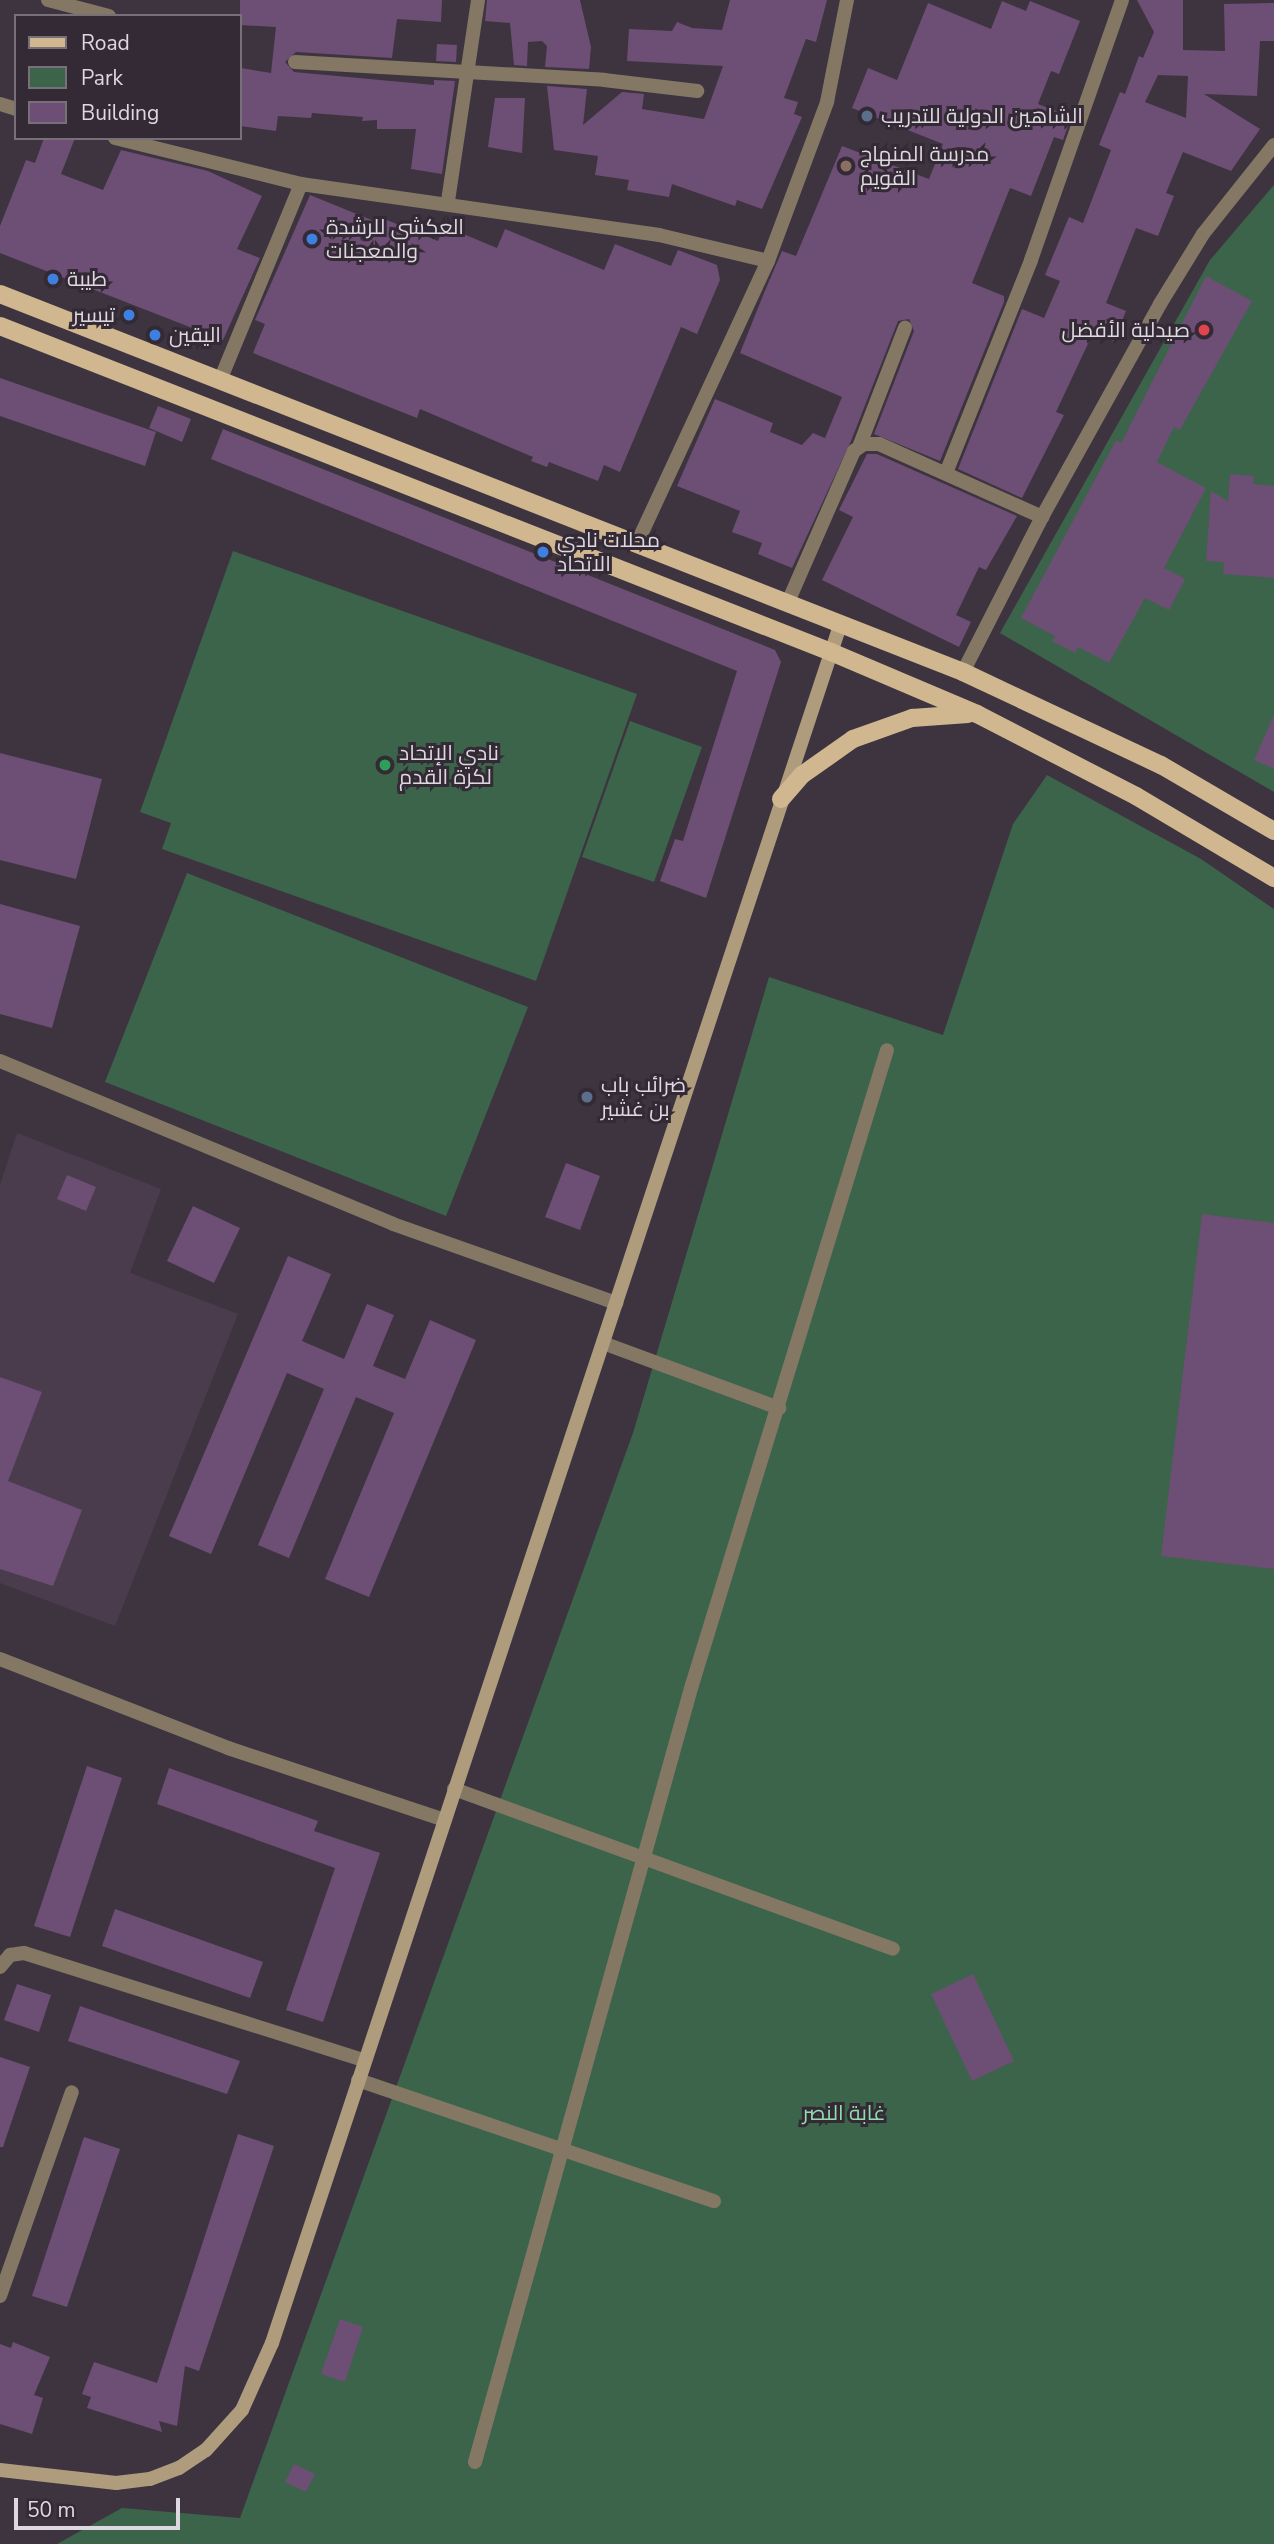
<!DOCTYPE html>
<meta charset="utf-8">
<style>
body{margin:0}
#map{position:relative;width:1274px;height:2544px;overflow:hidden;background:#3d3440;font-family:"Nunito Sans",Cairo,sans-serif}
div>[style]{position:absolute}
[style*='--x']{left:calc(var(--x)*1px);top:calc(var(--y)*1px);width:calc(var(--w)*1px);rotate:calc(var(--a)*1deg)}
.built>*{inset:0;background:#4a3c4d}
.green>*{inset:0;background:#3b644a}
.building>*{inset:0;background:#6d4e74}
.street>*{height:14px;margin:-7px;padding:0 7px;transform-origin:7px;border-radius:7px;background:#847865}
.secondary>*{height:14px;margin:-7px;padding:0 7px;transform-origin:7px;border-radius:7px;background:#af9c7d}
.primary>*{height:18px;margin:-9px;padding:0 9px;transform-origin:9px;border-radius:9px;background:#d0b790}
.dots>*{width:19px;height:19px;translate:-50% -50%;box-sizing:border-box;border:4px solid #332a35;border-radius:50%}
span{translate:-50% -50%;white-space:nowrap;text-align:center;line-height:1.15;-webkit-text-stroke:6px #332a35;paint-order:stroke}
.poi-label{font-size:21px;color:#ded8e0}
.left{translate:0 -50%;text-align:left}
.right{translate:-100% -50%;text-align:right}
.park-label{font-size:21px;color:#91ddad}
.legend{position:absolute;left:14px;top:14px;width:228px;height:126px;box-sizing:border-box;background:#332a35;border:2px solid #777079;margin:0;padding:9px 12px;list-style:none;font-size:21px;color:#ded8e0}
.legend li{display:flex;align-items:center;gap:14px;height:35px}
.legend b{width:35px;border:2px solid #777079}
.scale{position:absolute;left:14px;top:2498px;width:166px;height:32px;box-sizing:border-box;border:4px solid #ded8e0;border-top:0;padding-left:9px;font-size:21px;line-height:24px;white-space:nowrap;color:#ded8e0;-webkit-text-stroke:5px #332a35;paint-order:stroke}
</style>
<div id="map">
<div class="built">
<div style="clip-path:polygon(17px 1133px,161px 1189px,130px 1273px,238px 1314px,115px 1626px,0 1583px,0 1185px)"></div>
</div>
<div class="green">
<div style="clip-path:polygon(1274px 185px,1274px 792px,1000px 633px,1210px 260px)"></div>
<div style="clip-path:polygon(233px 551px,637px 694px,536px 981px,162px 849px,171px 823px,140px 812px)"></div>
<div style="clip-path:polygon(630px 721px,702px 747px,654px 882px,582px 857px)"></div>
<div style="clip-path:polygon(1047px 775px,1201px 859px,1274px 909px,1274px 2544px,57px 2544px,122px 2508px,240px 2518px,633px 1433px,769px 977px,943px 1035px,1013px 824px)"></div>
<div style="clip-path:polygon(187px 873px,528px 1007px,446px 1216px,105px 1082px)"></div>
</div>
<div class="building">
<div style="clip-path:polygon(240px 0,442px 0,441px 22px,397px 19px,392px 58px,296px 52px,285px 62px,294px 72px,434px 85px,434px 80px,455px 81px,442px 174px,411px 169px,416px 129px,377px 129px,377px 120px,362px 121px,363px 117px,312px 113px,311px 118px,278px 116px,276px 131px,240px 126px,241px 68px,271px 73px,276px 27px,240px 25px)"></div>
<div style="clip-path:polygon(487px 0,580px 0,591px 47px,589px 69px,545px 67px,547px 46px,542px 41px,528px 42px,527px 66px,514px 65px,510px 23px,485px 21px)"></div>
<div style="clip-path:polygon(730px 0,827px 0,816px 42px,806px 39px,784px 98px,798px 102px,794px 114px,802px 117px,762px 209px,737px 200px,735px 206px,672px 184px,669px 197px,627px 190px,629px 180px,595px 175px,598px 156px,554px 150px,547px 86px,587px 89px,583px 125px,622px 92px,644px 94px,642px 109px,704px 119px,723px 66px,627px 61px,629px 29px,672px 31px,677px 22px,692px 28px,722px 30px)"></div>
<div style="clip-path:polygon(evenodd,1137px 0,1183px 0,1183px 50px,1225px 51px,1224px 4px,1274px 3px,1274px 41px,1260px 41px,1257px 96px,1204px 94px,1260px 129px,1231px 171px,1183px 152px,1166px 193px,1174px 196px,1158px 236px,1136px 228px,1106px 303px,1126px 311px,1114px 341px,1093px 333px,1056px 412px,1064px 415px,1022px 498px,958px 469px,1022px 309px,1044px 318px,1060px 281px,1045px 275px,1069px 217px,1083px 223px,1111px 150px,1099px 145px,1120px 92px,1125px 94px,1139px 56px,1143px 58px,1154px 32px,1137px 0,1158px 75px,1188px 76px,1186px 118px,1145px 102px,1158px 75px)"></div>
<div style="clip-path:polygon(1002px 1px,1026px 11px,1030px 1px,1080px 21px,1059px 74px,1051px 71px,1038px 104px,1071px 117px,1063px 140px,1054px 137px,1031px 196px,1010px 188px,972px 283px,1004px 296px,1004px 302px,940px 461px,874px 434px,914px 331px,909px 319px,898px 321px,851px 441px,792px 568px,758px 554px,762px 543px,732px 532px,740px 511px,677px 486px,715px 399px,773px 423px,770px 432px,802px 445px,813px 433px,825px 438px,842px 397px,740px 353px,764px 293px,782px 251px,796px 256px,842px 146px,929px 179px,943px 144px,852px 108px,868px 68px,897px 80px,928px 3px,991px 29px)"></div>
<div style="clip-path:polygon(437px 44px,457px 45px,456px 62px,436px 61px)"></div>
<div style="clip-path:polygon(495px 98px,525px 98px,522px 153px,488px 147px)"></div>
<div style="clip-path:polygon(44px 138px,75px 138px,61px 174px,103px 190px,121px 150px,208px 171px,262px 196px,237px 249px,260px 258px,223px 340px,0 253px,0 226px,26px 160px,35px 163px)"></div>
<div style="clip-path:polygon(310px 195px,384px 225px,387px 220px,438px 241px,444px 226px,497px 248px,505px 229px,604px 270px,615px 244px,671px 266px,678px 250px,717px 265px,720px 280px,697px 334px,681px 327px,620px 472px,604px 465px,598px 481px,549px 462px,547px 467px,531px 461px,533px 457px,420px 409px,417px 418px,253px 353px,265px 324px,255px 320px)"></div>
<div style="clip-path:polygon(1206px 276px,1252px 301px,1180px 430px,1174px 427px,1157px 462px,1206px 488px,1164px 568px,1185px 579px,1169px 610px,1145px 598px,1109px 663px,1078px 647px,1075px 653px,1052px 641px,1055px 636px,1021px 618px,1116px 440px,1121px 443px)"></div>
<div style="clip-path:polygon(0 378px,156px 432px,145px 466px,0 416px)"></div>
<div style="clip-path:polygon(158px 406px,191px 419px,182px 442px,149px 428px)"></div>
<div style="clip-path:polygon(223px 429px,775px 650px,781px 662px,706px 898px,660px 881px,675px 839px,683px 841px,737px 671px,211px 459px)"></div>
<div style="clip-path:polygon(867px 454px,877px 454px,1017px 516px,986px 570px,979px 567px,956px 615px,971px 622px,959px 647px,822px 580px,853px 517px,839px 510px)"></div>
<div style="clip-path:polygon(1230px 474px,1254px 476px,1253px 484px,1274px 486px,1274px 578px,1223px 574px,1224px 562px,1206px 561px,1211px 491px,1228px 501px)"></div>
<div style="clip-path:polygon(1274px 715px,1274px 769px,1254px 760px)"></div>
<div style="clip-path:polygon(0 753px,102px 779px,76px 879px,0 860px)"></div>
<div style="clip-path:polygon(0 904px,80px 926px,52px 1028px,0 1014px)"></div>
<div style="clip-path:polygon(566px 1163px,600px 1176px,580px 1230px,545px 1217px)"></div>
<div style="clip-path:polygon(67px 1175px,96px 1187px,86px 1211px,57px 1199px)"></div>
<div style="clip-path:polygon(193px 1206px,240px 1228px,214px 1283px,167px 1261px)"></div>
<div style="clip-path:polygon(1202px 1214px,1274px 1223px,1274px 1569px,1161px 1556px)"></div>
<div style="clip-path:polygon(288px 1256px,331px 1274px,302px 1341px,344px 1359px,367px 1304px,394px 1315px,373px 1366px,405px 1379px,430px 1320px,476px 1340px,369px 1597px,325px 1579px,394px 1413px,356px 1397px,289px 1558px,258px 1545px,324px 1389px,287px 1373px,211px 1554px,169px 1536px)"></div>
<div style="clip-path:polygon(0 1377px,42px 1392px,8px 1481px,82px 1510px,53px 1586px,0 1569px)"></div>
<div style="clip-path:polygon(87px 1766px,122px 1778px,70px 1937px,34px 1926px)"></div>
<div style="clip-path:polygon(169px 1768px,318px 1821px,314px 1831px,380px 1853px,323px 2022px,286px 2010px,335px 1868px,157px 1804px)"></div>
<div style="clip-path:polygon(115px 1909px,263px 1962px,250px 1998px,102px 1946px)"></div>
<div style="clip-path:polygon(973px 1974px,1014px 2061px,972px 2081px,931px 1994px)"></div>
<div style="clip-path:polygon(17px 1984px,51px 1995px,39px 2032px,4px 2020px)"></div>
<div style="clip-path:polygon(80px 2006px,240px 2061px,227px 2094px,68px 2041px)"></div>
<div style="clip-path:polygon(0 2057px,30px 2067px,3px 2147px,0 2147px)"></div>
<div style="clip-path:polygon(238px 2134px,274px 2146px,199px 2371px,185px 2366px,177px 2426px,159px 2421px,162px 2432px,87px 2408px,91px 2397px,82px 2394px,94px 2362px,157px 2383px)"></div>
<div style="clip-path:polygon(84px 2137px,120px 2149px,67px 2307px,32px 2296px)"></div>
<div style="clip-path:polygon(340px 2319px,363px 2327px,345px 2382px,321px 2374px)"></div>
<div style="clip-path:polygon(13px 2342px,50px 2357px,34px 2395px,43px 2398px,32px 2434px,0 2424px,0 2344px,11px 2348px)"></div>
<div style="clip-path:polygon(294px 2464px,315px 2474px,306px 2492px,285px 2482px)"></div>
</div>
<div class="street">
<div style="--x:48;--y:0;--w:63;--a:14.7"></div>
<div style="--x:295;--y:62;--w:310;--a:3.3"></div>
<div style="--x:604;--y:80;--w:94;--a:6.7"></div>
<div style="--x:0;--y:104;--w:17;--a:17"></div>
<div style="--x:115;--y:138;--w:192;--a:13.9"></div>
<div style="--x:448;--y:201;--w:203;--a:-81.5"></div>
<div style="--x:768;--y:261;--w:170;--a:-69.6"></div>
<div style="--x:827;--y:102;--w:104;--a:-78.9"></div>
<div style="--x:221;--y:378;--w:210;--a:-67.6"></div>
<div style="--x:301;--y:184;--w:362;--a:8.1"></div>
<div style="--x:659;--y:235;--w:112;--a:13.4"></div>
<div style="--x:768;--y:261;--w:309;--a:114.9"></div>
<div style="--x:859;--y:447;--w:128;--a:-68.9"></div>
<div style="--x:946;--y:473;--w:229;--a:-68.2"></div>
<div style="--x:1031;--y:260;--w:275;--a:-70.7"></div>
<div style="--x:788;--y:602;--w:165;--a:-66.4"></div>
<div style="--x:854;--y:451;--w:12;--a:-35"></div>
<div style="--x:864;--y:444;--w:15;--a:0"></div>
<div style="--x:879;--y:444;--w:179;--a:24.1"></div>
<div style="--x:963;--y:672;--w:174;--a:-63"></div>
<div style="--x:1042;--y:517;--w:244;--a:-61"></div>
<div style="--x:1160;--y:304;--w:82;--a:-58.4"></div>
<div style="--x:1203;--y:234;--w:114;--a:-51.4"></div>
<div style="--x:0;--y:1061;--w:425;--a:22.5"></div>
<div style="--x:393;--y:1224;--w:237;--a:19.5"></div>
<div style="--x:603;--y:1343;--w:188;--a:20.3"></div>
<div style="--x:0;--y:1659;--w:245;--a:21.3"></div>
<div style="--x:228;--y:1748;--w:228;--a:18.4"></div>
<div style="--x:454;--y:1789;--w:467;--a:20"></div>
<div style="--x:0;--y:1967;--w:16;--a:-50"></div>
<div style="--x:10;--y:1955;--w:14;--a:-8"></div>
<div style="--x:24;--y:1953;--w:356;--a:17.5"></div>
<div style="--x:358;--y:2080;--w:376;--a:18.8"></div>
<div style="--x:0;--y:2296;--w:216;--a:-70.6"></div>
<div style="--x:475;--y:2462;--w:807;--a:-74.4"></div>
<div style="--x:692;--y:1685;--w:664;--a:-72.93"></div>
</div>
<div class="secondary">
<div style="--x:0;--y:2470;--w:117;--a:6.4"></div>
<div style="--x:116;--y:2483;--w:34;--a:-7"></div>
<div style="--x:150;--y:2479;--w:31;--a:-21"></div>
<div style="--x:179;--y:2468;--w:32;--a:-34"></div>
<div style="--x:206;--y:2450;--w:54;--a:-48"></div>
<div style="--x:242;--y:2410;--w:73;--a:-65.9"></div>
<div style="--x:272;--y:2343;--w:1812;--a:-71.7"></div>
</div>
<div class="primary">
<div style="--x:0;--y:294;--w:1035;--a:21.43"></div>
<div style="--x:963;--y:672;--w:219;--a:25.2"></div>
<div style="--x:1161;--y:765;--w:131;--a:30.3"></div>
<div style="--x:0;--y:326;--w:893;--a:21.42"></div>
<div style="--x:831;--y:652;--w:159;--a:23"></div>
<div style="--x:977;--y:714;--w:179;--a:27.3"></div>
<div style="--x:1136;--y:796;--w:161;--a:30.7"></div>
<div style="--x:781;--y:799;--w:32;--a:-49"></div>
<div style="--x:802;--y:775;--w:62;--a:-35.2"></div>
<div style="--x:853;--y:739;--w:63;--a:-19.6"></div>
<div style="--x:912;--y:718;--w:56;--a:-4.1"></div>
</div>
<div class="dots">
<div style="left:867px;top:116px;background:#5c6f8a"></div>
<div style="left:846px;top:166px;background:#8d6e63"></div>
<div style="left:312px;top:239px;background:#3f7fe0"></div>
<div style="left:53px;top:279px;background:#3f7fe0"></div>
<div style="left:129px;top:315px;background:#3f7fe0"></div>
<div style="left:1204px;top:330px;background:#e0444e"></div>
<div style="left:155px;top:335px;background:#3f7fe0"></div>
<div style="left:543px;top:552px;background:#3f7fe0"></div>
<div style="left:385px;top:765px;background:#2e9e5b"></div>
<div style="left:587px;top:1097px;background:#5c6f8a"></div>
</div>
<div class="poi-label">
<span class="left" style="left:881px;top:116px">الشاهين الدولية للتدريب</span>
<span class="left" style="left:860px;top:166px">مدرسة المنهاج<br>القويم</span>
<span class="left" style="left:326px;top:239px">العكشي للرشدة<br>والمعجنات</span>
<span class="left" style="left:67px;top:279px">طيبة</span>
<span class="right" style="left:115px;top:315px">تيسير</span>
<span class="right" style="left:1190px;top:330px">صيدلية الأفضل</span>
<span class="left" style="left:169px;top:335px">اليقين</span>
<span class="left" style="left:557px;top:552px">محلات نادي<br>الاتحاد</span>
<span class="left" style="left:399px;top:765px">نادي الإتحاد<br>لكرة القدم</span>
<span class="left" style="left:601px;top:1097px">ضرائب باب<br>بن غشير</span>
</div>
<div class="park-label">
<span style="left:844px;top:2113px">غابة النصر</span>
</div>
<ul class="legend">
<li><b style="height:9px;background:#d0b790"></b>Road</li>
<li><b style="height:19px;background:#3b644a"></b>Park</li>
<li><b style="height:19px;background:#6d4e74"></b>Building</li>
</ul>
<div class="scale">50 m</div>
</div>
